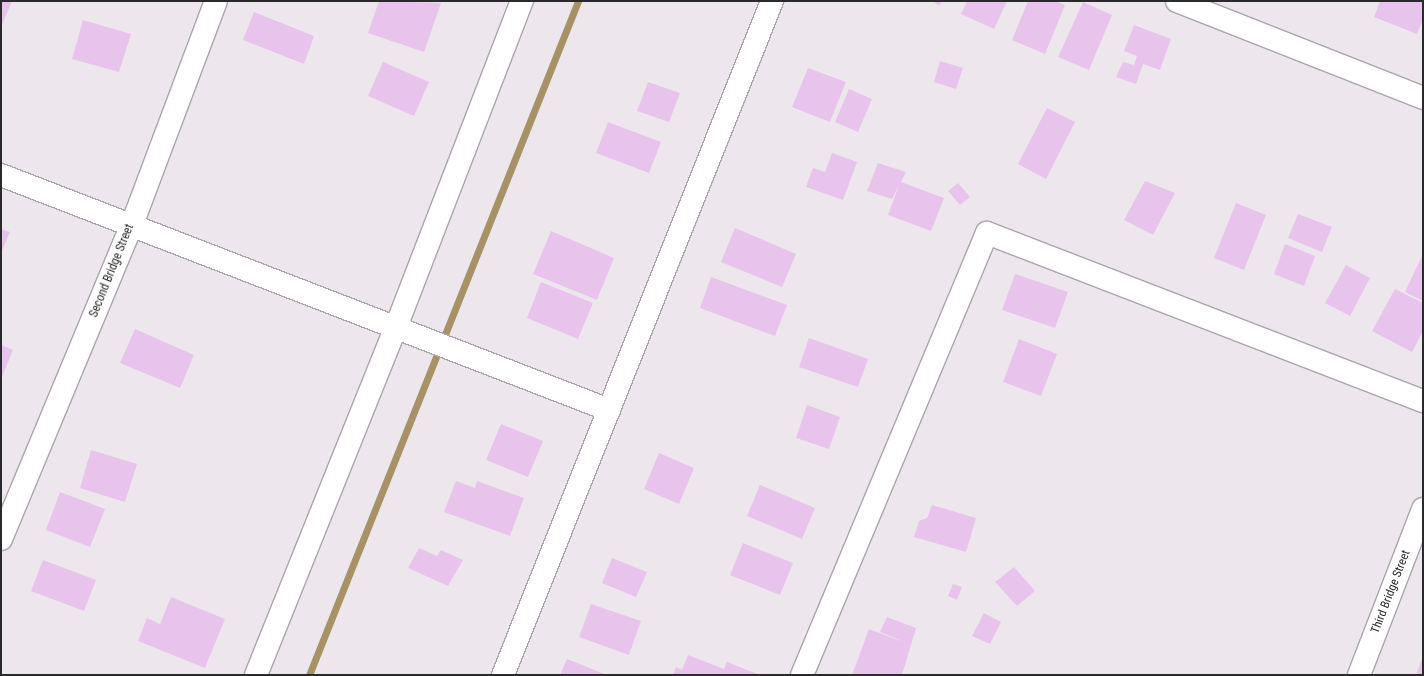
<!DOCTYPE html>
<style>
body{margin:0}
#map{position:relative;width:1424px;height:676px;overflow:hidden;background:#ede7ed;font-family:"Roboto Condensed",sans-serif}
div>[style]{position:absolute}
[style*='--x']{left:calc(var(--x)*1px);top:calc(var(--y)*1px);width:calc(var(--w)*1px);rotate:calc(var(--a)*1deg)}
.stream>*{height:7px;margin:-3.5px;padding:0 3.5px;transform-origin:3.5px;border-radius:3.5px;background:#a69265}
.building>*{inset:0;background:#e8c3eb}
.roads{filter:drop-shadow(1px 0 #aaa5aa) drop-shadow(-1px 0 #aaa5aa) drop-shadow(0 1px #aaa5aa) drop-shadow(0 -1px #aaa5aa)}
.street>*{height:22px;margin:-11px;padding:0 11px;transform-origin:11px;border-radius:11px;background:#fff}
span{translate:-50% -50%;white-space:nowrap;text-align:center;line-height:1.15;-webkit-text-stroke:3.5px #fff;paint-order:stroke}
.street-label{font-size:12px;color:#2a292b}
.frame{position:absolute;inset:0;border:2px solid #2a292b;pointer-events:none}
</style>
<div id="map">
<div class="stream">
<div style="--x:309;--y:675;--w:726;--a:-68.24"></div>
</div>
<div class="building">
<div style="clip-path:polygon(1px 1px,12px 1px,1px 27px)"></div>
<div style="clip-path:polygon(379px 1px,441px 3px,424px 52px,368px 33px)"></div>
<div style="clip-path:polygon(933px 1px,942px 1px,939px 6px)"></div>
<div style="clip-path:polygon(967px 1px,1007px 1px,994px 29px,961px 14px)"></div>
<div style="clip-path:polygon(1028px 1px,1055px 1px,1065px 5px,1045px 54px,1012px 40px)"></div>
<div style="clip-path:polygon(1380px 1px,1423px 1px,1423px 19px,1417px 34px,1374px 17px)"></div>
<div style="clip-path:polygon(1083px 2px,1112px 15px,1089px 70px,1058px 57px)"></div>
<div style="clip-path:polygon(254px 12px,314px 36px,304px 64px,243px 40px)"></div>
<div style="clip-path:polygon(83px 20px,131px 34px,119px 72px,72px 59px)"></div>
<div style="clip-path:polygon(1134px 25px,1171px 39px,1160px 70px,1143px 64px,1136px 84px,1116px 77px,1123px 62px,1134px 65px,1137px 56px,1124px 51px)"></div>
<div style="clip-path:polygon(940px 61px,963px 68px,956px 89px,934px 82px)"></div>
<div style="clip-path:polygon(383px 62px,429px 82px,414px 116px,368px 96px)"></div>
<div style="clip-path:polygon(808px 68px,846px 82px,830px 122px,792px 107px)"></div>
<div style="clip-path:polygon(648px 82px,680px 93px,669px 122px,637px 111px)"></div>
<div style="clip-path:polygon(849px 89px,872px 99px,858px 132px,835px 122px)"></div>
<div style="clip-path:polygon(1047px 108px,1075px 122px,1046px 179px,1018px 164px)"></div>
<div style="clip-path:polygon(608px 122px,661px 142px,649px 173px,596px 153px)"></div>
<div style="clip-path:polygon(832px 153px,857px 162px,843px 200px,806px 187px,813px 168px,825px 172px)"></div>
<div style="clip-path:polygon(878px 163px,906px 172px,901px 182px,944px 198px,931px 231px,888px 215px,899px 185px,892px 199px,867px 191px)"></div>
<div style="clip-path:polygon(1145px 181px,1175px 193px,1153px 235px,1124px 220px)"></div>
<div style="clip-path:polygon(958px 183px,970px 197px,960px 205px,948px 191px)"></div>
<div style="clip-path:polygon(1236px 203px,1266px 215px,1244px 270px,1214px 258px)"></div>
<div style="clip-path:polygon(1298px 214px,1332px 227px,1322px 252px,1288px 238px)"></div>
<div style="clip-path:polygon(735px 228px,796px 254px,782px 287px,721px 262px)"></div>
<div style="clip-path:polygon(1px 229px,10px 232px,1px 253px)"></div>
<div style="clip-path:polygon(551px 231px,614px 258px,597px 300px,533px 274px)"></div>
<div style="clip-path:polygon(1285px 244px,1315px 256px,1304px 286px,1274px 274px)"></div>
<div style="clip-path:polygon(1423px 254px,1423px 301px,1405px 292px)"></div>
<div style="clip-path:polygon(1346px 265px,1370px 278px,1350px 316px,1325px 303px)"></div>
<div style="clip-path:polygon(1015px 274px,1068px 292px,1055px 328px,1002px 310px)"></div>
<div style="clip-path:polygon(711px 277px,787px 305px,775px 336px,700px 308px)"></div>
<div style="clip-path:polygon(541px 282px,593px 303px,578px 339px,527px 318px)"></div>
<div style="clip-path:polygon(1395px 289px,1423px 303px,1423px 331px,1412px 352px,1372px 331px)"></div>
<div style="clip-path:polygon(135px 329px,194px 355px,180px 388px,120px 363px)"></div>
<div style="clip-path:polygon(809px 338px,868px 359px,858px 387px,799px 367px)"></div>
<div style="clip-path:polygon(1019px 339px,1057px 354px,1041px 396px,1003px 382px)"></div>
<div style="clip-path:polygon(1px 345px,13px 350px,1px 379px)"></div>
<div style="clip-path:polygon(807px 405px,840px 417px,829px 449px,796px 438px)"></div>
<div style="clip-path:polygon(501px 424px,543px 441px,528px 477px,486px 460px)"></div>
<div style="clip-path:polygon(91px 450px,137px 464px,125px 502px,80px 488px)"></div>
<div style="clip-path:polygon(659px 453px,694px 468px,679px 504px,644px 489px)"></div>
<div style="clip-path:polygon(456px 481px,475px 488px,477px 481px,524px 498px,510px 536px,444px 512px)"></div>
<div style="clip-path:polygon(760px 485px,815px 508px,802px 539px,747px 516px)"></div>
<div style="clip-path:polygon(60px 492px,105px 509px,90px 547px,46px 530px)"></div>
<div style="clip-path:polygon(932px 505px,976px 518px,966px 552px,914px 537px,919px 521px,927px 518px)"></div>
<div style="clip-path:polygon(743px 543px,793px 563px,780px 595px,730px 575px)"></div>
<div style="clip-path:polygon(419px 548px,437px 556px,441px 550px,463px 560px,448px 586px,408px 568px)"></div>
<div style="clip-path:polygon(612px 558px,647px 572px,636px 597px,602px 583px)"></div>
<div style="clip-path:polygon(43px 560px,96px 580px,84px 611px,31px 591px)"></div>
<div style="clip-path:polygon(1014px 567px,1035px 591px,1017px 606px,995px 582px)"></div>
<div style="clip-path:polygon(953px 584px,962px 587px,957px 600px,948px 596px)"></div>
<div style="clip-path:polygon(171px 597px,225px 619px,205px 668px,138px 641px,147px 618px,160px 624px)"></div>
<div style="clip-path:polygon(591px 604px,641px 621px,629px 655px,579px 637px)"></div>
<div style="clip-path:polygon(984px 613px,1001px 622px,990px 644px,972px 636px)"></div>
<div style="clip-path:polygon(887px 617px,916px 628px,902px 675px,852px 675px,869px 629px,909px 644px,880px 632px)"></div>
<div style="clip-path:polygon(688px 655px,724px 669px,727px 662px,760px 675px,673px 675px,676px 667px,682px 670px)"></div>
<div style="clip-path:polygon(1423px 656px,1423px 675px,1416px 675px)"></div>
<div style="clip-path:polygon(567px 659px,607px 675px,560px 675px)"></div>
</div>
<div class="roads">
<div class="street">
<div style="--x:1177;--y:1;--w:264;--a:21.5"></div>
<div style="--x:1;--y:175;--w:652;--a:21.13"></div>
<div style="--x:1;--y:539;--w:338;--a:-67.4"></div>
<div style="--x:131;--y:227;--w:241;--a:-69.4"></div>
<div style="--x:256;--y:675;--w:375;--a:-68.1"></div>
<div style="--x:396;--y:327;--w:350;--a:-68.9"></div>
<div style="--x:503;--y:675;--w:726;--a:-68.24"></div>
<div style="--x:802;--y:675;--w:479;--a:-67.3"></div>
<div style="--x:987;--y:233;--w:467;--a:21.1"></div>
<div style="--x:1359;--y:675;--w:178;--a:-68.9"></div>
</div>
</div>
<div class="street-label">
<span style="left:112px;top:271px;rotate:-68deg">Second Bridge Street</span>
<span style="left:1391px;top:592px;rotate:-69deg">Third Bridge Street</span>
</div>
<div class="frame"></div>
</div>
